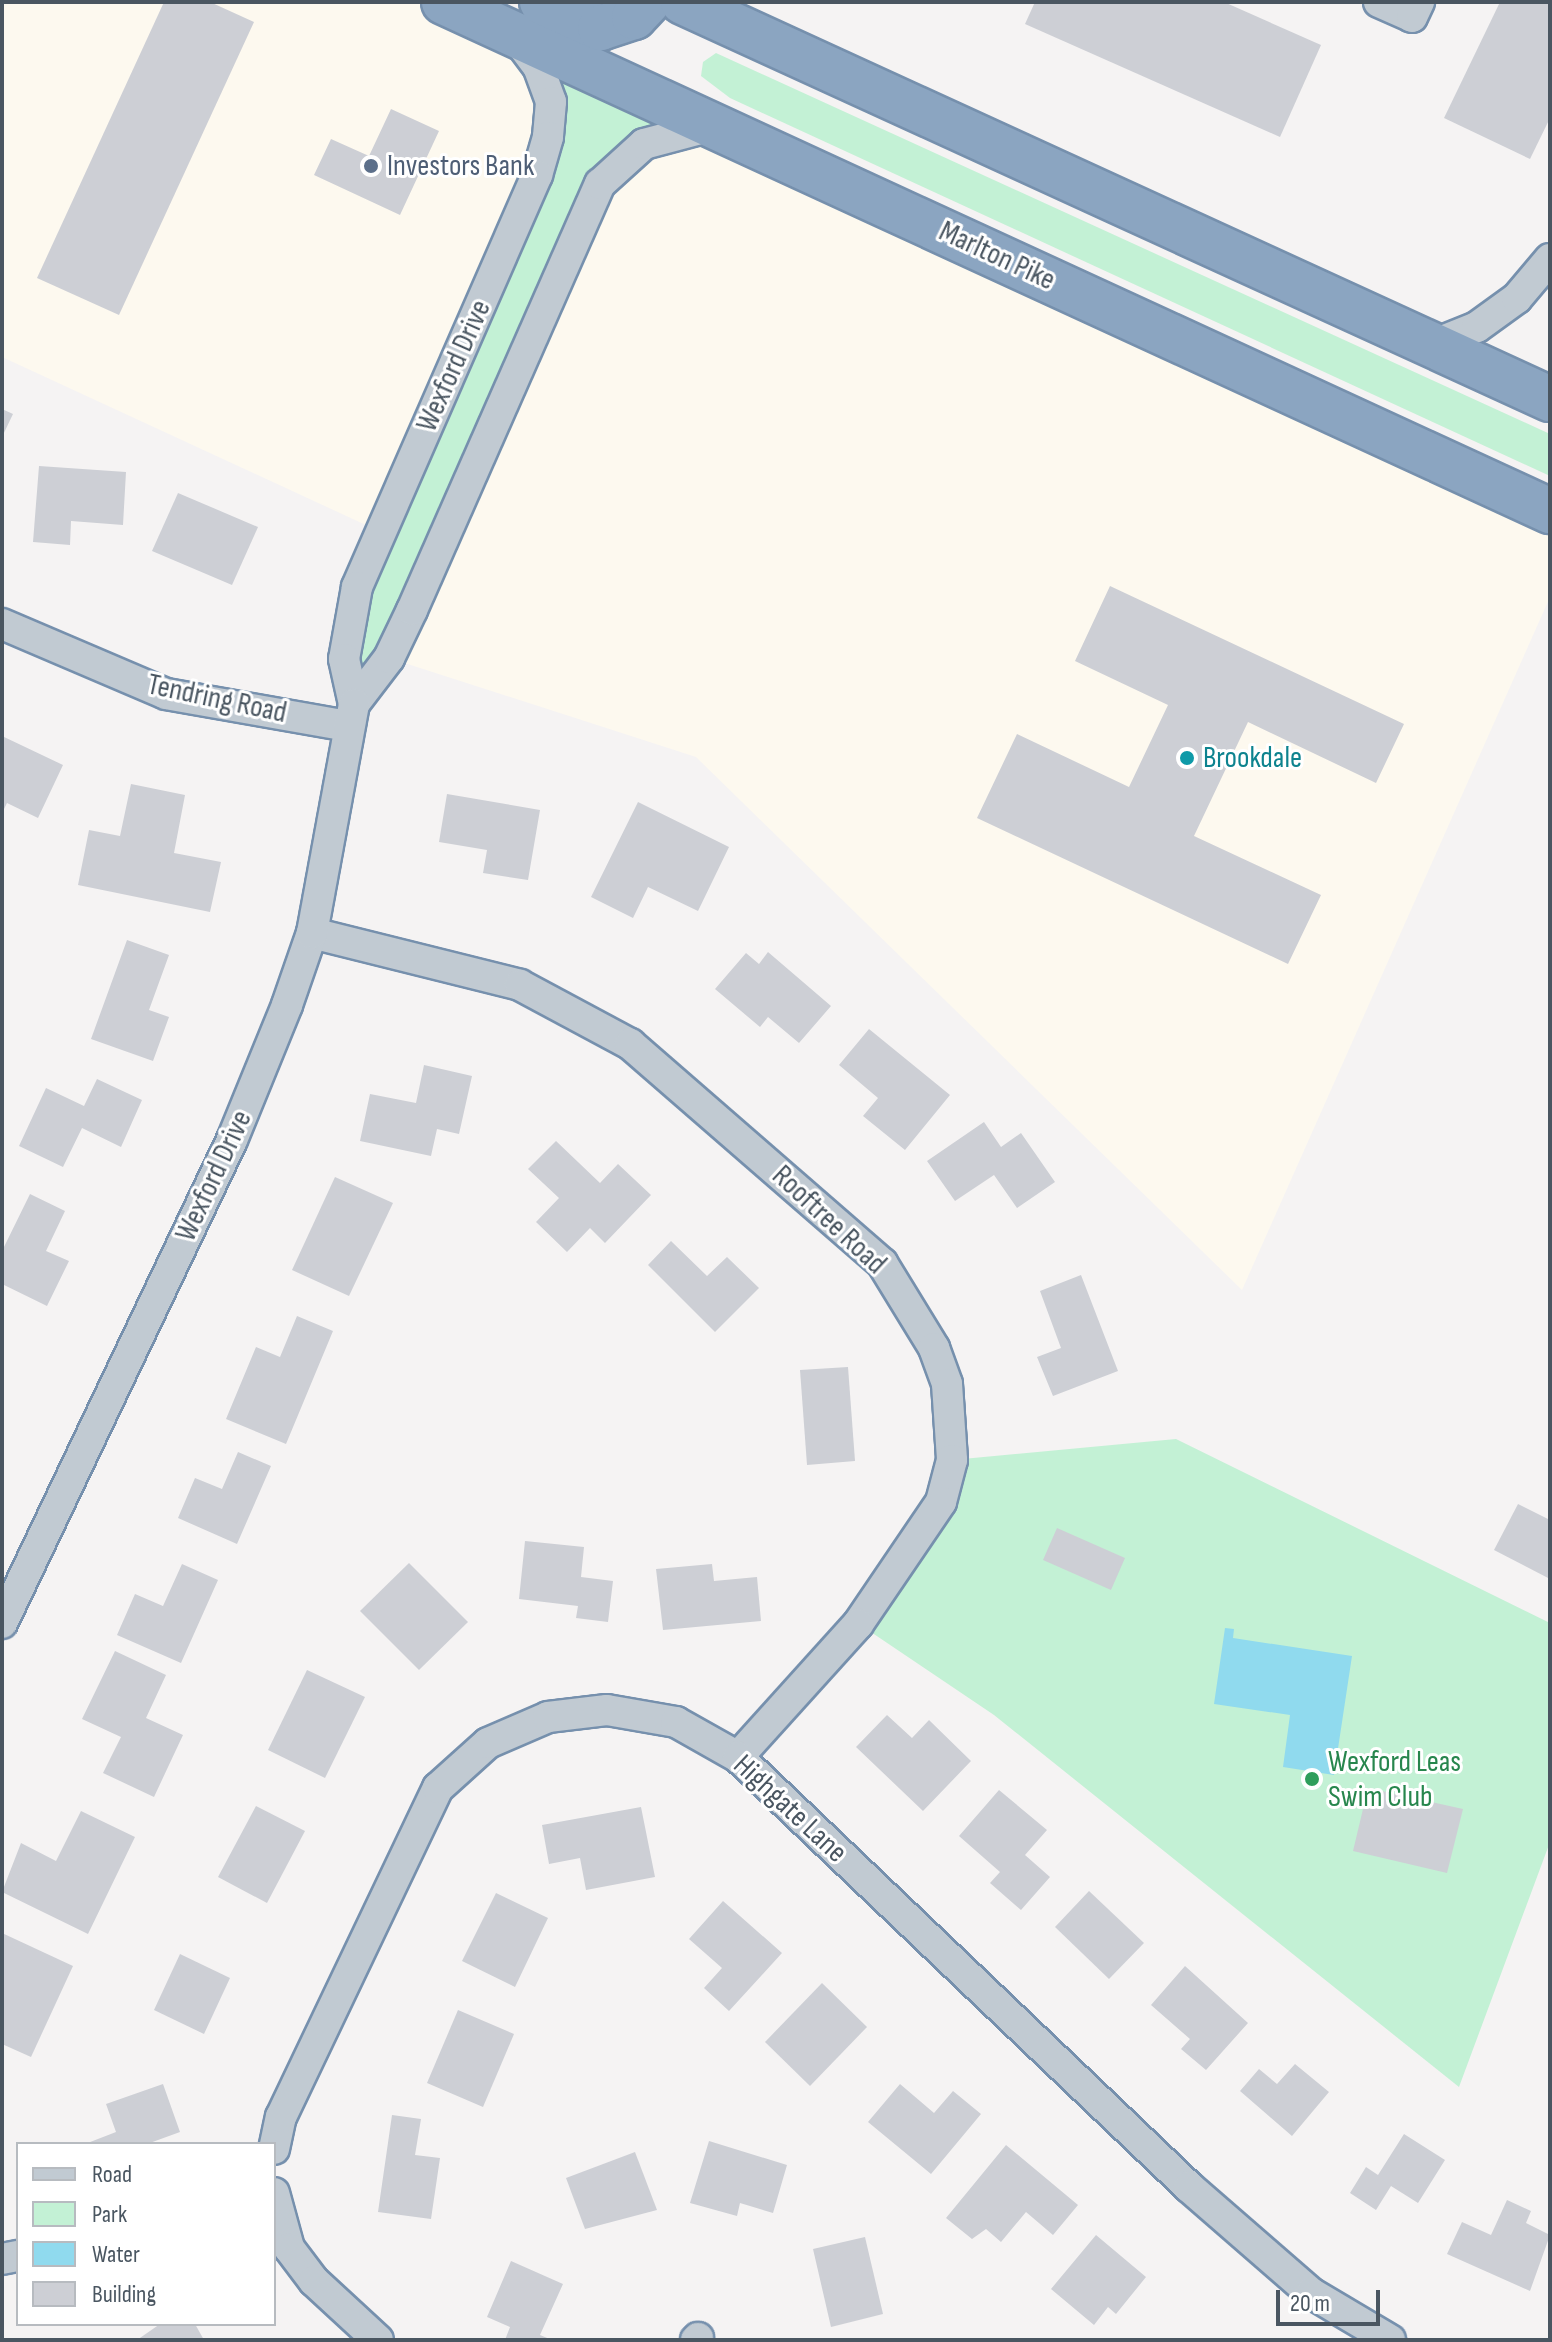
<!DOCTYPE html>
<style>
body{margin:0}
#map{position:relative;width:1552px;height:2342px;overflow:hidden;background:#f5f3f3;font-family:"Sofia Sans Condensed",sans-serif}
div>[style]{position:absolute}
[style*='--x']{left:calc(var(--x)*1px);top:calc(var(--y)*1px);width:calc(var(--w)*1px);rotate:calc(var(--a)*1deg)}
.commercial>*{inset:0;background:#fdf9ef}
.green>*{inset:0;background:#c3f1d5}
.water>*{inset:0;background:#90daee}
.building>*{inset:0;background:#cdcfd5}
.roads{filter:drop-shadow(2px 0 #7690ad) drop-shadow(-2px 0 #7690ad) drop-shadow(0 2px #7690ad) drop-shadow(0 -2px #7690ad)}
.street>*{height:30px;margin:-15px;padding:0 15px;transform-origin:15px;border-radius:15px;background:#c1cad2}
.highway>*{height:44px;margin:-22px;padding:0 22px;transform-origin:22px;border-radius:22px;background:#8ba5c1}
.dots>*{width:22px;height:22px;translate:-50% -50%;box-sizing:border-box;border:4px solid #fff;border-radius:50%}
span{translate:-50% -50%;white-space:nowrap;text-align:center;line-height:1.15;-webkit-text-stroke:6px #fff;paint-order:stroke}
.service-label{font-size:30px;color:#4e5e75}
.left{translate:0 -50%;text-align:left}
.street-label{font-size:30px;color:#4a5661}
.culture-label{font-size:30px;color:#0d838f}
.leisure-label{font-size:30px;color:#27864d}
.frame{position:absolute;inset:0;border:4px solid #4a5661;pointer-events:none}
.legend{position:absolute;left:16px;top:2142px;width:260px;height:184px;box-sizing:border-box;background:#fff;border:2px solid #b7bbc0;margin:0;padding:10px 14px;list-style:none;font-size:24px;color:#4a5661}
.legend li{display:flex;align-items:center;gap:16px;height:40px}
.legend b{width:40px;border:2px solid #b7bbc0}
.scale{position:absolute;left:1276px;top:2290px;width:104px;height:36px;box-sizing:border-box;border:4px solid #4a5661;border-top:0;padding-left:10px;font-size:24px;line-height:28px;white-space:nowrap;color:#4a5661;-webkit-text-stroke:6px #fff;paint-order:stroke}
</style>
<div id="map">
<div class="commercial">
<div style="clip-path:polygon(2px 2px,444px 2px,514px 35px,551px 102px,381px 532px,2px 357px)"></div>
<div style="clip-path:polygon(712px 126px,1550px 511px,1550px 597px,1242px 1290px,696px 757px,389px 658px,618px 163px)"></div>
</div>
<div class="green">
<div style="clip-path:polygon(716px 53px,1550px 434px,1550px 476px,730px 98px,701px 76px,703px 62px)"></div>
<div style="clip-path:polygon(538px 66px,712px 126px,618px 163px,354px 704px,357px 587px,537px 176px)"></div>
<div style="clip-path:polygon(1176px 1439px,1550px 1623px,1550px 1842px,1459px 2087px,994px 1715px,859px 1624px,952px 1460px)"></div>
</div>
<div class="water">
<div style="clip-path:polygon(1225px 1628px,1234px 1629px,1233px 1638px,1352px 1656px,1334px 1775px,1283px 1767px,1290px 1715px,1214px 1704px)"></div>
</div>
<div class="building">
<div style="clip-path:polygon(164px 2px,210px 2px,254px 22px,119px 315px,37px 278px)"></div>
<div style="clip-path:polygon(1035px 2px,1224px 2px,1321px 45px,1280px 137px,1025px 24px)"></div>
<div style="clip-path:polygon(1500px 2px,1550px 2px,1550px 118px,1530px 159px,1444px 118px)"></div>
<div style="clip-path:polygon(391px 109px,439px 131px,400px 215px,314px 175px,331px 139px,369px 156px)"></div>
<div style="clip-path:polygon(2px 409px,13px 414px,2px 437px)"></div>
<div style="clip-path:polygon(39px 466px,126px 472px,123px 525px,71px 521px,70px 545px,33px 542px)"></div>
<div style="clip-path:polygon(178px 493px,258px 527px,232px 585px,152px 551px)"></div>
<div style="clip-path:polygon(1110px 586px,1404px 724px,1376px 783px,1248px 722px,1194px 836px,1321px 895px,1288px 964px,977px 818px,1017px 734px,1129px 787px,1168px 705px,1075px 661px)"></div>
<div style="clip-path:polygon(2px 736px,63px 765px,38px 818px,7px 803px,2px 813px)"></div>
<div style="clip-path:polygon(131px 784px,185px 795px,174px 853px,221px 862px,210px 912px,78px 885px,89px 830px,120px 836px)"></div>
<div style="clip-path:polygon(447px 794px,540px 810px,528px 880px,483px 873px,487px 850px,439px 842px)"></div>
<div style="clip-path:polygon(638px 802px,729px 847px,698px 911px,648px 887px,633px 918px,591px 897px)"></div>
<div style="clip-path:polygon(127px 940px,169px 955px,149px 1010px,169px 1017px,153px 1061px,91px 1039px)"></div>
<div style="clip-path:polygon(768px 952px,831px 1006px,799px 1043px,768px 1017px,760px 1027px,715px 989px,746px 953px,759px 964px)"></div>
<div style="clip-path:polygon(869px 1029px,950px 1095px,905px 1150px,863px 1116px,878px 1098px,839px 1065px)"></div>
<div style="clip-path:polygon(424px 1065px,472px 1076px,459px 1134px,437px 1129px,431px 1156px,360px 1141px,370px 1094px,416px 1103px)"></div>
<div style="clip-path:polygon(97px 1079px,142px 1100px,121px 1147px,82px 1128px,63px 1167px,19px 1146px,46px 1088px,84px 1106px)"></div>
<div style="clip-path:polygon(984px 1122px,1001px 1147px,1021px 1133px,1055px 1182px,1017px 1208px,994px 1175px,955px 1201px,927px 1161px)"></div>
<div style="clip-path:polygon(556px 1141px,600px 1183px,618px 1164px,651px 1195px,605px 1243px,590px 1228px,567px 1252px,536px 1222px,559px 1198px,528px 1169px)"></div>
<div style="clip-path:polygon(335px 1177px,393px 1203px,349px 1296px,292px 1270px)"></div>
<div style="clip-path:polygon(30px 1194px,65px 1211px,46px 1251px,69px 1261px,47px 1306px,2px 1284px,2px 1251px)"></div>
<div style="clip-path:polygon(671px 1241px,707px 1276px,727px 1257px,759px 1288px,715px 1332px,648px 1265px)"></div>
<div style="clip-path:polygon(1081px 1275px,1118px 1371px,1053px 1396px,1037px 1357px,1061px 1348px,1040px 1291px)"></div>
<div style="clip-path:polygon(297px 1316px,333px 1331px,286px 1444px,226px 1419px,256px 1347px,280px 1357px)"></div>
<div style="clip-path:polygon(848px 1367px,855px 1461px,807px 1465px,800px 1370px)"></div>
<div style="clip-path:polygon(238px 1452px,271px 1466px,237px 1544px,178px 1518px,195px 1478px,222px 1489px)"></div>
<div style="clip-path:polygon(1518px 1504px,1550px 1520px,1550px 1579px,1494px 1550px)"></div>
<div style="clip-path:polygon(1057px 1528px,1125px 1558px,1111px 1590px,1043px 1560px)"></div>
<div style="clip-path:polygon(525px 1541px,584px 1547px,581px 1577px,613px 1581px,608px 1622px,576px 1618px,578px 1606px,519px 1599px)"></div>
<div style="clip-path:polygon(409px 1563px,468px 1622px,419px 1670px,360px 1611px)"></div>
<div style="clip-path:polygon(182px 1564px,218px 1580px,181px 1663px,117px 1635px,135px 1594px,163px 1606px)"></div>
<div style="clip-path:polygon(712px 1564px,714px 1581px,757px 1577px,761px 1621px,663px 1630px,656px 1569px)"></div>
<div style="clip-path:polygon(115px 1651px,166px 1675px,146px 1718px,183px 1735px,154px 1797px,103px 1773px,121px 1737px,82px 1719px)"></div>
<div style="clip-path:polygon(307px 1670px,365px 1697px,325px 1778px,268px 1750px)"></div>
<div style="clip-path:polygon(887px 1715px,912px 1738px,929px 1720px,971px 1761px,923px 1811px,856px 1747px)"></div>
<div style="clip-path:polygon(1368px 1788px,1463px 1809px,1447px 1873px,1353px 1851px)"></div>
<div style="clip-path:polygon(999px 1790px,1047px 1830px,1025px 1855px,1050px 1877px,1021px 1910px,990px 1883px,1000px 1872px,959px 1836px)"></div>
<div style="clip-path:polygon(256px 1806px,305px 1831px,267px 1903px,218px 1877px)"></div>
<div style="clip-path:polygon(641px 1807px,655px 1877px,586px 1890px,580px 1858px,549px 1864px,542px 1825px)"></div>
<div style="clip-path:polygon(81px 1811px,135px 1837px,88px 1934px,2px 1892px,21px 1843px,56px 1861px)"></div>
<div style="clip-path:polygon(1089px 1891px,1144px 1943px,1109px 1979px,1055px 1927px)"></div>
<div style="clip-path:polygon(496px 1893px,548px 1918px,515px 1987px,462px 1961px)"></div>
<div style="clip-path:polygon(723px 1901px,782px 1953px,729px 2011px,704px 1988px,722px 1968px,689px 1939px)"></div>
<div style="clip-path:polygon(2px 1933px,73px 1966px,31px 2057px,2px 2044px)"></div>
<div style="clip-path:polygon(180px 1954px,230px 1978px,204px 2034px,154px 2010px)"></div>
<div style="clip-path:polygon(1185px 1966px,1248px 2023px,1206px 2070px,1181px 2049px,1190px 2039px,1151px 2005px)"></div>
<div style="clip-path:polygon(822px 1983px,867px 2027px,810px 2086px,765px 2042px)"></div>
<div style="clip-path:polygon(458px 2010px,514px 2034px,483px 2107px,427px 2083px)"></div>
<div style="clip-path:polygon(1295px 2064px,1329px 2092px,1292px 2136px,1240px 2091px,1259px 2069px,1277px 2084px)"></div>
<div style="clip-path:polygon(163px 2084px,180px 2132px,147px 2144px,85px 2144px,116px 2132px,106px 2104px)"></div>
<div style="clip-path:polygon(900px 2084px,934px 2113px,953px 2091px,981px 2114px,931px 2174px,868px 2122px)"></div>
<div style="clip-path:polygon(392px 2115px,421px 2119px,415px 2155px,440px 2158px,431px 2219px,378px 2212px)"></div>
<div style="clip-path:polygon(1404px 2134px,1445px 2160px,1418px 2203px,1391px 2186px,1376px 2210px,1350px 2193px,1366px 2167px,1378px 2175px)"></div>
<div style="clip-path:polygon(709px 2141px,787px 2165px,773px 2213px,740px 2203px,737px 2216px,690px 2203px)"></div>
<div style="clip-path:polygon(1006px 2145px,1078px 2205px,1053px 2235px,1026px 2212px,1001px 2242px,986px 2229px,972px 2239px,946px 2218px)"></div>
<div style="clip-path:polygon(635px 2152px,657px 2210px,585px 2229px,566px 2178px)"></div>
<div style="clip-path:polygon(1507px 2200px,1531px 2211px,1526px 2223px,1550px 2235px,1530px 2291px,1447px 2254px,1462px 2222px,1491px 2235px)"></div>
<div style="clip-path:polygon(1096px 2235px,1146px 2277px,1116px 2314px,1108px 2307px,1094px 2325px,1051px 2289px)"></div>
<div style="clip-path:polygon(865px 2237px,883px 2314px,831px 2327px,813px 2249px)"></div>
<div style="clip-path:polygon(511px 2261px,563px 2284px,540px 2335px,552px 2340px,505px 2340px,510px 2327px,487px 2317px)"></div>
<div style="clip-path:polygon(160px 2324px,195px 2324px,204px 2340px,137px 2340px)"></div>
</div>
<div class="roads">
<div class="street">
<div style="--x:1379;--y:2;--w:36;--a:24"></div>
<div style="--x:1412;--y:17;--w:17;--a:-65"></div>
<div style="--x:515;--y:36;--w:38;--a:53"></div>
<div style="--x:538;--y:66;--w:38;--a:70"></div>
<div style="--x:551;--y:102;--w:35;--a:95"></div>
<div style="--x:548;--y:137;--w:40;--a:106"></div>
<div style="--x:537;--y:175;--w:450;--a:113.6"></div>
<div style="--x:357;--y:587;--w:73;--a:100.2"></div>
<div style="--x:344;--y:659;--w:46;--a:77.5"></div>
<div style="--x:354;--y:704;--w:58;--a:-52.7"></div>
<div style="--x:389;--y:658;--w:53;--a:-64.4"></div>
<div style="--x:412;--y:610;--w:466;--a:-66.2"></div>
<div style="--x:600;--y:184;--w:59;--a:-42.3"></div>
<div style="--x:644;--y:144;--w:70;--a:-14.8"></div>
<div style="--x:1432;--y:345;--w:48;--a:-21.8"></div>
<div style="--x:1477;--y:327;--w:49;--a:-35.9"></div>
<div style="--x:1517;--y:298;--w:51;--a:-49.8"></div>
<div style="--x:2;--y:624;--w:178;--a:23.1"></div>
<div style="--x:166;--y:694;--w:184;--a:10"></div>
<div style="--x:312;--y:933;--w:214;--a:14"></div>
<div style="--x:520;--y:985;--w:125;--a:28.2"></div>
<div style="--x:630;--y:1044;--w:334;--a:41"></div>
<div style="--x:882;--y:1263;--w:100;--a:58.5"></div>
<div style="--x:934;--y:1348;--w:38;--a:70"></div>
<div style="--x:947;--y:1384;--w:76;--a:86.2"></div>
<div style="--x:952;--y:1460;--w:43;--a:104.7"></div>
<div style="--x:941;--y:1502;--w:148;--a:124.2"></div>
<div style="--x:858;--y:1624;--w:179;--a:132.1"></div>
<div style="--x:2;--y:1623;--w:535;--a:-64.54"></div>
<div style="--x:232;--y:1140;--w:146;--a:-67.8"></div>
<div style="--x:287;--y:1005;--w:76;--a:-70.9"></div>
<div style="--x:312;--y:933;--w:233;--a:-79.6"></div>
<div style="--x:274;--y:2149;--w:33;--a:-78"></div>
<div style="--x:281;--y:2117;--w:365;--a:-64.5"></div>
<div style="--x:438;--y:1788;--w:67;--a:-42"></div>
<div style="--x:488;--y:1743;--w:65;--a:-23.4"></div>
<div style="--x:548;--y:1717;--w:59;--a:-6.8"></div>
<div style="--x:607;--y:1710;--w:70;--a:9.9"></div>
<div style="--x:676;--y:1722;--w:71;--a:29.4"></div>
<div style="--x:738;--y:1757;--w:623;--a:43.63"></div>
<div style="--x:1189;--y:2187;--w:162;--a:41"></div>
<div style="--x:1311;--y:2293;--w:92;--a:30.7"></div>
<div style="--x:274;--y:2193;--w:57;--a:74.7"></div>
<div style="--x:289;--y:2248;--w:41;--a:52.9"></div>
<div style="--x:314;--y:2281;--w:87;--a:42.7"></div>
<div style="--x:2;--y:2259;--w:16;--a:-11"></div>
<div style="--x:696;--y:2340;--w:3;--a:-45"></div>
</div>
<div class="highway">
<div style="--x:444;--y:2;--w:1218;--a:24.71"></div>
<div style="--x:542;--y:2;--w:64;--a:24.1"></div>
<div style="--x:600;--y:28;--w:36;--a:-18"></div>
<div style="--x:634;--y:17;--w:21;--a:-47"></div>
<div style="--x:683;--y:2;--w:954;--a:24.6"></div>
</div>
</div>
<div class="dots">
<div style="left:371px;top:166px;background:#5c6f8a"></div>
<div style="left:1187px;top:758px;background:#0f9aa8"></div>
<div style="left:1312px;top:1779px;background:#2e9e5b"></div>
</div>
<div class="service-label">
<span class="left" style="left:387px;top:166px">Investors Bank</span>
</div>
<div class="street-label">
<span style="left:997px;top:256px;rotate:25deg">Marlton Pike</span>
<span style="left:454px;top:366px;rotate:-66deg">Wexford Drive</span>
<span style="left:217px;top:699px;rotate:12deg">Tendring Road</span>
<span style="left:214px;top:1176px;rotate:-65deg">Wexford Drive</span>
<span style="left:829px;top:1220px;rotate:43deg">Rooftree Road</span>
<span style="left:790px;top:1809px;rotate:43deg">Highgate Lane</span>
</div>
<div class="culture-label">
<span class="left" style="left:1203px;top:758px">Brookdale</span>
</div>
<div class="leisure-label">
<span class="left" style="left:1328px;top:1779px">Wexford Leas<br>Swim Club</span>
</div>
<div class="frame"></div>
<ul class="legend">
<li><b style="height:10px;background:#c1cad2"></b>Road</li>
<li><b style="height:22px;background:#c3f1d5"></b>Park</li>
<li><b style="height:22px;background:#90daee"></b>Water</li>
<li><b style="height:22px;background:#cdcfd5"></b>Building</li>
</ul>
<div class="scale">20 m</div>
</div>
